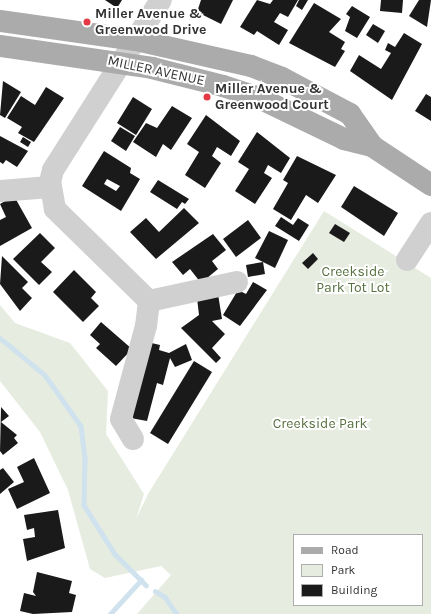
<!DOCTYPE html>
<style>
body{margin:0}
#map{position:relative;width:431px;height:614px;overflow:hidden;background:#fff;font-family:Karla,sans-serif}
div>[style]{position:absolute}
[style*='--x']{left:calc(var(--x)*1px);top:calc(var(--y)*1px);width:calc(var(--w)*1px);rotate:calc(var(--a)*1deg)}
.green>*{inset:0;background:#e6ecdf}
.stream>*{height:4.5px;margin:-2.25px;padding:0 2.25px;transform-origin:2.25px;border-radius:2.25px;background:#cfe2ee}
.building>*{inset:0;background:#1a1a1a}
.minor>*{height:22px;margin:-11px;padding:0 11px;transform-origin:11px;border-radius:11px;background:#d0d0d0}
.major>*{height:22px;margin:-11px;padding:0 11px;transform-origin:11px;border-radius:11px;background:#ababab}
.dots>*{width:11px;height:11px;translate:-50% -50%;box-sizing:border-box;border:2px solid #fff;border-radius:50%}
span{translate:-50% -50%;white-space:nowrap;text-align:center;line-height:1.15;-webkit-text-stroke:4px #fff;paint-order:stroke}
.poi-label{font-size:14px;color:#333;font-weight:700}
.left{translate:0 -50%;text-align:left}
.street-label{font-size:14px;color:#333}
.park-label{font-size:14px;color:#56703f}
.legend{position:absolute;left:293px;top:534px;width:130px;height:72px;box-sizing:border-box;background:#fff;border:1px solid #adadad;margin:0;padding:5px 7px;list-style:none;font-size:12px;color:#333}
.legend li{display:flex;align-items:center;gap:8px;height:20px}
.legend b{width:20px;border:1px solid #adadad}
</style>
<div id="map">
<div class="green">
<div style="clip-path:polygon(evenodd,324px 211px,431px 278px,431px 614px,137px 614px,171px 575px,161px 566px,105px 578px,90px 569px,68px 490px,40px 432px,0 381px,0 305px,15px 323px,70px 343px,108px 391px,106px 434px,144px 494px,136px 519px,148px 494px,324px 211px,294px 535px,422px 535px,422px 605px,294px 605px,294px 535px)"></div>
</div>
<div class="stream">
<div style="--x:0;--y:338;--w:58;--a:39.4"></div>
<div style="--x:45;--y:375;--w:62;--a:54.8"></div>
<div style="--x:81;--y:426;--w:32;--a:83"></div>
<div style="--x:85;--y:458;--w:47;--a:91.2"></div>
<div style="--x:84;--y:505;--w:58;--a:57.7"></div>
<div style="--x:115;--y:554;--w:44;--a:45"></div>
<div style="--x:155;--y:591;--w:12;--a:31"></div>
<div style="--x:165;--y:597;--w:21;--a:55"></div>
<div style="--x:110;--y:614;--w:46;--a:-47.6"></div>
</div>
<div class="building">
<div style="clip-path:polygon(105px 0,122px 0,117px 8px)"></div>
<div style="clip-path:polygon(201px 0,233px 0,221px 24px,197px 12px)"></div>
<div style="clip-path:polygon(257px 0,270px 4px,273px 0,298px 0,288px 17px,280px 13px,274px 22px,288px 30px,279px 45px,257px 31px,254px 35px,240px 27px)"></div>
<div style="clip-path:polygon(299px 0,308px 0,302px 10px,296px 6px)"></div>
<div style="clip-path:polygon(381px 0,403px 0,402px 13px,380px 11px)"></div>
<div style="clip-path:polygon(419px 0,431px 0,427px 27px,409px 16px)"></div>
<div style="clip-path:polygon(314px 3px,341px 19px,329px 32px,345px 42px,341px 49px,345px 51px,335px 67px,289px 43px)"></div>
<div style="clip-path:polygon(352px 6px,370px 17px,357px 38px,345px 31px,350px 17px,346px 14px)"></div>
<div style="clip-path:polygon(373px 24px,385px 31px,378px 43px,366px 35px)"></div>
<div style="clip-path:polygon(404px 33px,422px 44px,392px 100px,350px 71px,359px 55px,381px 69px,391px 53px,385px 50px,388px 43px,395px 47px)"></div>
<div style="clip-path:polygon(3px 81px,21px 92px,5px 118px,0 115px)"></div>
<div style="clip-path:polygon(46px 87px,64px 98px,34px 142px,18px 133px,22px 127px,7px 118px,21px 96px,35px 105px)"></div>
<div style="clip-path:polygon(426px 94px,431px 97px,431px 121px,415px 111px)"></div>
<div style="clip-path:polygon(133px 97px,152px 109px,136px 135px,117px 123px)"></div>
<div style="clip-path:polygon(172px 106px,192px 118px,171px 150px,163px 144px,156px 157px,133px 142px,146px 123px,157px 128px)"></div>
<div style="clip-path:polygon(206px 115px,240px 141px,231px 156px,217px 147px,212px 156px,221px 163px,205px 188px,185px 175px,199px 152px,187px 144px)"></div>
<div style="clip-path:polygon(120px 127px,135px 136px,126px 151px,111px 141px)"></div>
<div style="clip-path:polygon(257px 132px,290px 158px,281px 173px,268px 165px,264px 173px,272px 178px,255px 204px,235px 191px,249px 169px,238px 162px)"></div>
<div style="clip-path:polygon(0 136px,28px 151px,17px 167px,6px 160px,3px 164px,0 162px)"></div>
<div style="clip-path:polygon(23px 137px,31px 142px,28px 147px,20px 142px)"></div>
<div style="clip-path:polygon(evenodd,104px 151px,131px 168px,130px 173px,140px 179px,121px 211px,82px 186px,104px 151px,107px 179px,120px 186px,116px 191px,104px 184px,107px 179px)"></div>
<div style="clip-path:polygon(297px 156px,336px 175px,318px 203px,306px 195px,291px 220px,273px 209px,288px 183px,283px 180px)"></div>
<div style="clip-path:polygon(158px 180px,189px 199px,185px 204px,182px 202px,177px 209px,150px 192px)"></div>
<div style="clip-path:polygon(354px 186px,398px 213px,384px 236px,341px 207px)"></div>
<div style="clip-path:polygon(14px 196px,32px 228px,0 246px,0 220px,6px 217px,0 204px)"></div>
<div style="clip-path:polygon(184px 208px,199px 223px,156px 259px,130px 232px,146px 218px,159px 232px)"></div>
<div style="clip-path:polygon(281px 217px,293px 225px,298px 218px,309px 225px,299px 241px,275px 226px)"></div>
<div style="clip-path:polygon(248px 220px,261px 238px,236px 257px,223px 239px)"></div>
<div style="clip-path:polygon(335px 224px,350px 233px,344px 242px,329px 233px)"></div>
<div style="clip-path:polygon(269px 231px,288px 240px,275px 268px,255px 258px)"></div>
<div style="clip-path:polygon(40px 233px,55px 248px,41px 262px,52px 272px,39px 285px,13px 259px)"></div>
<div style="clip-path:polygon(213px 234px,226px 250px,212px 261px,218px 269px,201px 283px,190px 269px,183px 275px,172px 262px)"></div>
<div style="clip-path:polygon(313px 253px,318px 259px,308px 269px,302px 263px)"></div>
<div style="clip-path:polygon(2px 256px,28px 282px,22px 288px,32px 298px,20px 311px,0 284px)"></div>
<div style="clip-path:polygon(263px 262px,265px 274px,248px 277px,246px 265px)"></div>
<div style="clip-path:polygon(74px 270px,96px 292px,91px 298px,99px 306px,83px 322px,53px 292px)"></div>
<div style="clip-path:polygon(253px 282px,267px 290px,240px 326px,223px 315px,238px 290px,246px 294px)"></div>
<div style="clip-path:polygon(218px 294px,222px 319px,212px 321px,225px 334px,212px 348px,221px 358px,216px 363px,181px 328px,199px 315px,197px 298px)"></div>
<div style="clip-path:polygon(101px 322px,132px 349px,116px 366px,96px 348px,100px 344px,90px 335px)"></div>
<div style="clip-path:polygon(143px 341px,160px 345px,159px 350px,169px 353px,186px 344px,192px 360px,175px 367px,170px 358px,163px 385px,157px 383px,147px 421px,125px 417px)"></div>
<div style="clip-path:polygon(194px 361px,212px 372px,168px 444px,150px 433px)"></div>
<div style="clip-path:polygon(1px 407px,9px 416px,1px 422px,17px 435px,14px 438px,18px 443px,3px 455px,0 451px)"></div>
<div style="clip-path:polygon(34px 458px,50px 493px,17px 509px,8px 489px,24px 482px,17px 467px)"></div>
<div style="clip-path:polygon(3px 468px,14px 482px,0 494px,0 470px)"></div>
<div style="clip-path:polygon(58px 510px,65px 548px,27px 561px,23px 539px,35px 537px,34px 528px,27px 530px,24px 515px)"></div>
<div style="clip-path:polygon(37px 572px,72px 581px,69px 593px,76px 595px,72px 612px,33px 614px,20px 611px,24px 593px,36px 596px,33px 592px)"></div>
</div>
<div class="minor">
<div style="--x:0;--y:191;--w:50;--a:-4.6"></div>
<div style="--x:407;--y:260;--w:44;--a:-57"></div>
<div style="--x:149;--y:301;--w:132;--a:-135.6"></div>
<div style="--x:55;--y:209;--w:27;--a:-100"></div>
<div style="--x:50;--y:182;--w:12;--a:-76"></div>
<div style="--x:53;--y:170;--w:201;--a:-57.6"></div>
<div style="--x:149;--y:301;--w:90;--a:-12.2"></div>
<div style="--x:133;--y:439;--w:23;--a:-121"></div>
<div style="--x:121;--y:419;--w:96;--a:-75"></div>
<div style="--x:146;--y:326;--w:25;--a:-83"></div>
</div>
<div class="major">
<div style="--x:0;--y:21;--w:137;--a:8"></div>
<div style="--x:136;--y:40;--w:118;--a:12.7"></div>
<div style="--x:251;--y:66;--w:33;--a:21"></div>
<div style="--x:282;--y:78;--w:77;--a:27.9"></div>
<div style="--x:350;--y:114;--w:39;--a:55"></div>
<div style="--x:0;--y:46;--w:154;--a:8.2"></div>
<div style="--x:152;--y:68;--w:73;--a:14.2"></div>
<div style="--x:223;--y:86;--w:36;--a:18"></div>
<div style="--x:257;--y:97;--w:97;--a:25.8"></div>
<div style="--x:344;--y:139;--w:29;--a:14"></div>
<div style="--x:372;--y:146;--w:71;--a:33.5"></div>
</div>
<div class="dots">
<div style="left:87px;top:22px;background:#e63946"></div>
<div style="left:207px;top:97px;background:#e63946"></div>
</div>
<div class="poi-label">
<span class="left" style="left:95px;top:22px">Miller Avenue &amp;<br>Greenwood Drive</span>
<span class="left" style="left:215px;top:97px">Miller Avenue &amp;<br>Greenwood Court</span>
</div>
<div class="street-label">
<span style="left:156px;top:71px;rotate:12deg">MILLER AVENUE</span>
</div>
<div class="park-label">
<span style="left:353px;top:280px">Creekside<br>Park Tot Lot</span>
<span style="left:320px;top:424px">Creekside Park</span>
</div>
<ul class="legend">
<li><b style="height:5px;background:#ababab"></b>Road</li>
<li><b style="height:11px;background:#e6ecdf"></b>Park</li>
<li><b style="height:11px;background:#1a1a1a"></b>Building</li>
</ul>
</div>
